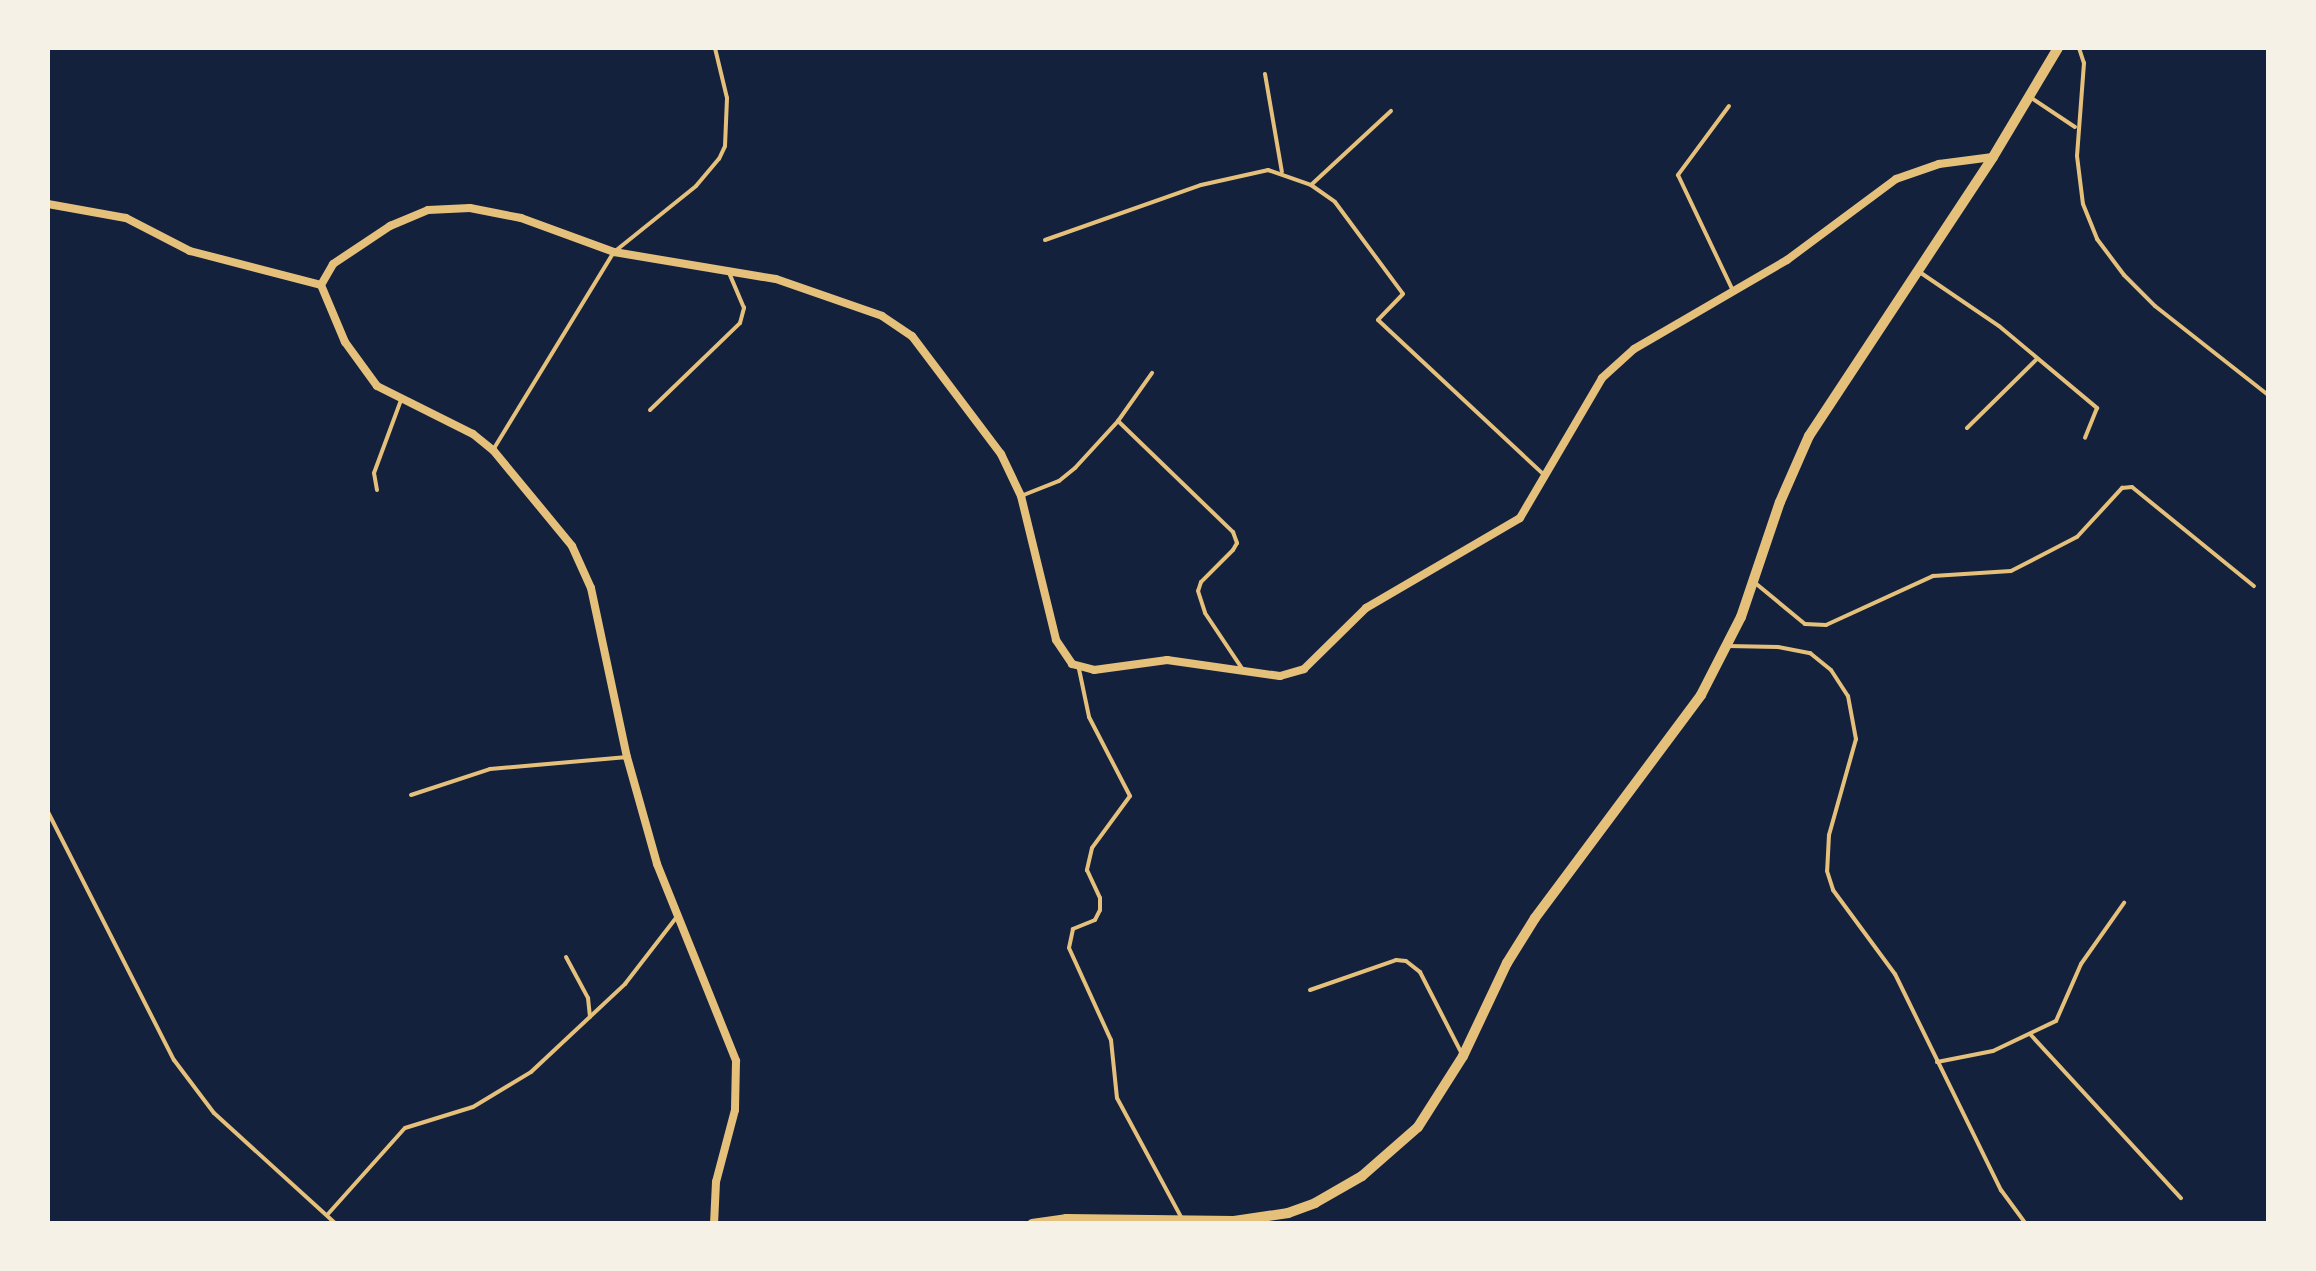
<!DOCTYPE html>
<style>
body{margin:0}
#map{position:relative;width:2316px;height:1271px;overflow:hidden;background:#14213d;font-family:"Public Sans",sans-serif}
div>[style]{position:absolute}
[style*='--x']{left:calc(var(--x)*1px);top:calc(var(--y)*1px);width:calc(var(--w)*1px);rotate:calc(var(--a)*1deg)}
.service>*{height:4px;margin:-2px;padding:0 2px;transform-origin:2px;border-radius:2px;background:#e5c07b}
.minor>*{height:8px;margin:-4px;padding:0 4px;transform-origin:4px;border-radius:4px;background:#e5c07b}
.tertiary>*{height:10px;margin:-5px;padding:0 5px;transform-origin:5px;border-radius:5px;background:#e5c07b}
span{translate:-50% -50%;white-space:nowrap;text-align:center;line-height:1.15;-webkit-text-stroke:8px #f6f1e7;paint-order:stroke}
.frame{position:absolute;inset:0;border:50px solid #f6f1e7;pointer-events:none}
</style>
<div id="map">
<div class="service">
<div style="--x:2079;--y:48;--w:16;--a:72"></div>
<div style="--x:2084;--y:63;--w:93;--a:94.3"></div>
<div style="--x:2077;--y:156;--w:48;--a:82.9"></div>
<div style="--x:2083;--y:204;--w:38;--a:68"></div>
<div style="--x:2097;--y:239;--w:45;--a:53.1"></div>
<div style="--x:2124;--y:275;--w:44;--a:45"></div>
<div style="--x:2155;--y:306;--w:144;--a:38.2"></div>
<div style="--x:1265;--y:74;--w:99;--a:80.2"></div>
<div style="--x:2030;--y:97;--w:54;--a:33.7"></div>
<div style="--x:1729;--y:106;--w:86;--a:126.5"></div>
<div style="--x:1678;--y:175;--w:128;--a:64.6"></div>
<div style="--x:1311;--y:185;--w:109;--a:-42.8"></div>
<div style="--x:1045;--y:240;--w:165;--a:-19.4"></div>
<div style="--x:1201;--y:185;--w:69;--a:-12.6"></div>
<div style="--x:1268;--y:170;--w:46;--a:19.2"></div>
<div style="--x:1311;--y:185;--w:29;--a:35"></div>
<div style="--x:1335;--y:202;--w:114;--a:53.5"></div>
<div style="--x:1403;--y:294;--w:36;--a:134"></div>
<div style="--x:1378;--y:320;--w:226;--a:43"></div>
<div style="--x:1921;--y:273;--w:94;--a:34.2"></div>
<div style="--x:1999;--y:326;--w:128;--a:39.9"></div>
<div style="--x:2097;--y:408;--w:32;--a:112"></div>
<div style="--x:650;--y:410;--w:125;--a:-44"></div>
<div style="--x:740;--y:323;--w:16;--a:-75"></div>
<div style="--x:744;--y:308;--w:39;--a:-113"></div>
<div style="--x:1118;--y:421;--w:160;--a:44"></div>
<div style="--x:1233;--y:532;--w:12;--a:70"></div>
<div style="--x:1237;--y:543;--w:8;--a:120"></div>
<div style="--x:1233;--y:550;--w:45;--a:135"></div>
<div style="--x:1201;--y:582;--w:9;--a:108"></div>
<div style="--x:1198;--y:591;--w:23;--a:72"></div>
<div style="--x:1205;--y:613;--w:69;--a:56.3"></div>
<div style="--x:1967;--y:428;--w:98;--a:-44.6"></div>
<div style="--x:493;--y:450;--w:232;--a:-58.6"></div>
<div style="--x:614;--y:252;--w:105;--a:-38.8"></div>
<div style="--x:696;--y:186;--w:35;--a:-50"></div>
<div style="--x:719;--y:159;--w:14;--a:-65"></div>
<div style="--x:725;--y:146;--w:48;--a:-87.6"></div>
<div style="--x:727;--y:98;--w:51;--a:-103.5"></div>
<div style="--x:377;--y:490;--w:17;--a:-100"></div>
<div style="--x:374;--y:473;--w:78;--a:-69.7"></div>
<div style="--x:1021;--y:496;--w:41;--a:-21.5"></div>
<div style="--x:1059;--y:481;--w:21;--a:-39"></div>
<div style="--x:1075;--y:468;--w:64;--a:-47.5"></div>
<div style="--x:1118;--y:421;--w:59;--a:-54.7"></div>
<div style="--x:1754;--y:582;--w:66;--a:39.5"></div>
<div style="--x:1805;--y:624;--w:21;--a:3"></div>
<div style="--x:1826;--y:625;--w:118;--a:-24.6"></div>
<div style="--x:1933;--y:576;--w:78;--a:-3.7"></div>
<div style="--x:2011;--y:571;--w:74;--a:-27.3"></div>
<div style="--x:2077;--y:537;--w:67;--a:-47.4"></div>
<div style="--x:2122;--y:488;--w:10;--a:-6"></div>
<div style="--x:2132;--y:487;--w:157;--a:39.1"></div>
<div style="--x:1728;--y:646;--w:50;--a:1.1"></div>
<div style="--x:1778;--y:647;--w:33;--a:11"></div>
<div style="--x:1810;--y:653;--w:27;--a:39"></div>
<div style="--x:1831;--y:670;--w:31;--a:57"></div>
<div style="--x:1848;--y:696;--w:44;--a:79.5"></div>
<div style="--x:1856;--y:739;--w:100;--a:105.7"></div>
<div style="--x:1829;--y:835;--w:36;--a:93"></div>
<div style="--x:1827;--y:871;--w:20;--a:72"></div>
<div style="--x:1833;--y:890;--w:104;--a:53.6"></div>
<div style="--x:1895;--y:974;--w:241;--a:63.9"></div>
<div style="--x:2001;--y:1190;--w:42;--a:53.7"></div>
<div style="--x:1079;--y:669;--w:49;--a:78.2"></div>
<div style="--x:1089;--y:717;--w:89;--a:62.6"></div>
<div style="--x:1130;--y:796;--w:64;--a:126.2"></div>
<div style="--x:1092;--y:848;--w:23;--a:103"></div>
<div style="--x:1087;--y:870;--w:31;--a:65"></div>
<div style="--x:1100;--y:898;--w:12;--a:90"></div>
<div style="--x:1100;--y:910;--w:11;--a:117"></div>
<div style="--x:1095;--y:920;--w:24;--a:158"></div>
<div style="--x:1073;--y:929;--w:19;--a:102"></div>
<div style="--x:1069;--y:948;--w:101;--a:65.5"></div>
<div style="--x:1111;--y:1040;--w:58;--a:84.1"></div>
<div style="--x:1117;--y:1098;--w:135;--a:61.7"></div>
<div style="--x:411;--y:795;--w:83;--a:-18.2"></div>
<div style="--x:490;--y:769;--w:138;--a:-5"></div>
<div style="--x:48;--y:812;--w:278;--a:63.1"></div>
<div style="--x:174;--y:1060;--w:66;--a:53"></div>
<div style="--x:214;--y:1113;--w:165;--a:42.3"></div>
<div style="--x:566;--y:957;--w:47;--a:61.8"></div>
<div style="--x:588;--y:998;--w:19;--a:84"></div>
<div style="--x:1310;--y:990;--w:91;--a:-19.2"></div>
<div style="--x:1396;--y:960;--w:10;--a:6"></div>
<div style="--x:1406;--y:961;--w:18;--a:38"></div>
<div style="--x:1420;--y:972;--w:90;--a:62.9"></div>
<div style="--x:2030;--y:1034;--w:223;--a:47.4"></div>
<div style="--x:1937;--y:1062;--w:57;--a:-11.1"></div>
<div style="--x:1993;--y:1051;--w:70;--a:-25.5"></div>
<div style="--x:2056;--y:1021;--w:62;--a:-66.3"></div>
<div style="--x:2081;--y:964;--w:75;--a:-54.8"></div>
<div style="--x:328;--y:1214;--w:115;--a:-48.2"></div>
<div style="--x:405;--y:1128;--w:71;--a:-17.2"></div>
<div style="--x:473;--y:1107;--w:68;--a:-31.1"></div>
<div style="--x:531;--y:1072;--w:129;--a:-43.1"></div>
<div style="--x:625;--y:984;--w:83;--a:-52.3"></div>
</div>
<div class="minor">
<div style="--x:48;--y:204;--w:79;--a:10.2"></div>
<div style="--x:126;--y:218;--w:72;--a:27.3"></div>
<div style="--x:190;--y:251;--w:135;--a:14.5"></div>
<div style="--x:321;--y:285;--w:62;--a:67.2"></div>
<div style="--x:345;--y:342;--w:54;--a:54"></div>
<div style="--x:377;--y:386;--w:107;--a:26.6"></div>
<div style="--x:473;--y:434;--w:26;--a:39"></div>
<div style="--x:493;--y:450;--w:124;--a:50.5"></div>
<div style="--x:572;--y:546;--w:46;--a:65.7"></div>
<div style="--x:591;--y:588;--w:173;--a:78"></div>
<div style="--x:627;--y:757;--w:111;--a:74.3"></div>
<div style="--x:657;--y:864;--w:212;--a:68.1"></div>
<div style="--x:736;--y:1061;--w:49;--a:91.2"></div>
<div style="--x:735;--y:1110;--w:74;--a:104.8"></div>
<div style="--x:716;--y:1182;--w:42;--a:92.7"></div>
<div style="--x:321;--y:285;--w:24;--a:-60"></div>
<div style="--x:333;--y:264;--w:69;--a:-33.7"></div>
<div style="--x:390;--y:226;--w:41;--a:-22.8"></div>
<div style="--x:428;--y:210;--w:42;--a:-2.7"></div>
<div style="--x:470;--y:208;--w:52;--a:11.1"></div>
<div style="--x:521;--y:218;--w:99;--a:20.1"></div>
<div style="--x:614;--y:252;--w:164;--a:9.5"></div>
<div style="--x:776;--y:279;--w:112;--a:19.2"></div>
<div style="--x:882;--y:316;--w:36;--a:34"></div>
<div style="--x:912;--y:336;--w:148;--a:53"></div>
<div style="--x:1001;--y:454;--w:47;--a:64.5"></div>
<div style="--x:1021;--y:496;--w:148;--a:76.3"></div>
<div style="--x:1056;--y:640;--w:29;--a:56"></div>
<div style="--x:1072;--y:664;--w:23;--a:15"></div>
<div style="--x:1094;--y:670;--w:74;--a:-7.8"></div>
<div style="--x:1167;--y:660;--w:114;--a:8.1"></div>
<div style="--x:1280;--y:676;--w:25;--a:-16"></div>
<div style="--x:1304;--y:669;--w:87;--a:-44.5"></div>
<div style="--x:1366;--y:608;--w:178;--a:-30.3"></div>
<div style="--x:1520;--y:518;--w:162;--a:-59.6"></div>
<div style="--x:1602;--y:378;--w:43;--a:-42.2"></div>
<div style="--x:1634;--y:349;--w:177;--a:-30.2"></div>
<div style="--x:1787;--y:260;--w:136;--a:-36.6"></div>
<div style="--x:1896;--y:179;--w:46;--a:-19.2"></div>
<div style="--x:1939;--y:164;--w:54;--a:-7.4"></div>
</div>
<div class="tertiary">
<div style="--x:1032;--y:1224;--w:34;--a:-8"></div>
<div style="--x:1066;--y:1219;--w:168;--a:0.7"></div>
<div style="--x:1234;--y:1221;--w:55;--a:-8.4"></div>
<div style="--x:1288;--y:1213;--w:29;--a:-20"></div>
<div style="--x:1315;--y:1203;--w:54;--a:-29.9"></div>
<div style="--x:1362;--y:1176;--w:74;--a:-41.2"></div>
<div style="--x:1418;--y:1127;--w:84;--a:-57.6"></div>
<div style="--x:1463;--y:1056;--w:103;--a:-64.7"></div>
<div style="--x:1507;--y:963;--w:53;--a:-58.1"></div>
<div style="--x:1535;--y:918;--w:278;--a:-53.3"></div>
<div style="--x:1701;--y:695;--w:88;--a:-62.9"></div>
<div style="--x:1741;--y:617;--w:121;--a:-71.3"></div>
<div style="--x:1780;--y:502;--w:72;--a:-66.3"></div>
<div style="--x:1809;--y:436;--w:334;--a:-56.6"></div>
<div style="--x:1993;--y:157;--w:127;--a:-59.2"></div>
</div>
<div class="frame"></div>
</div>
